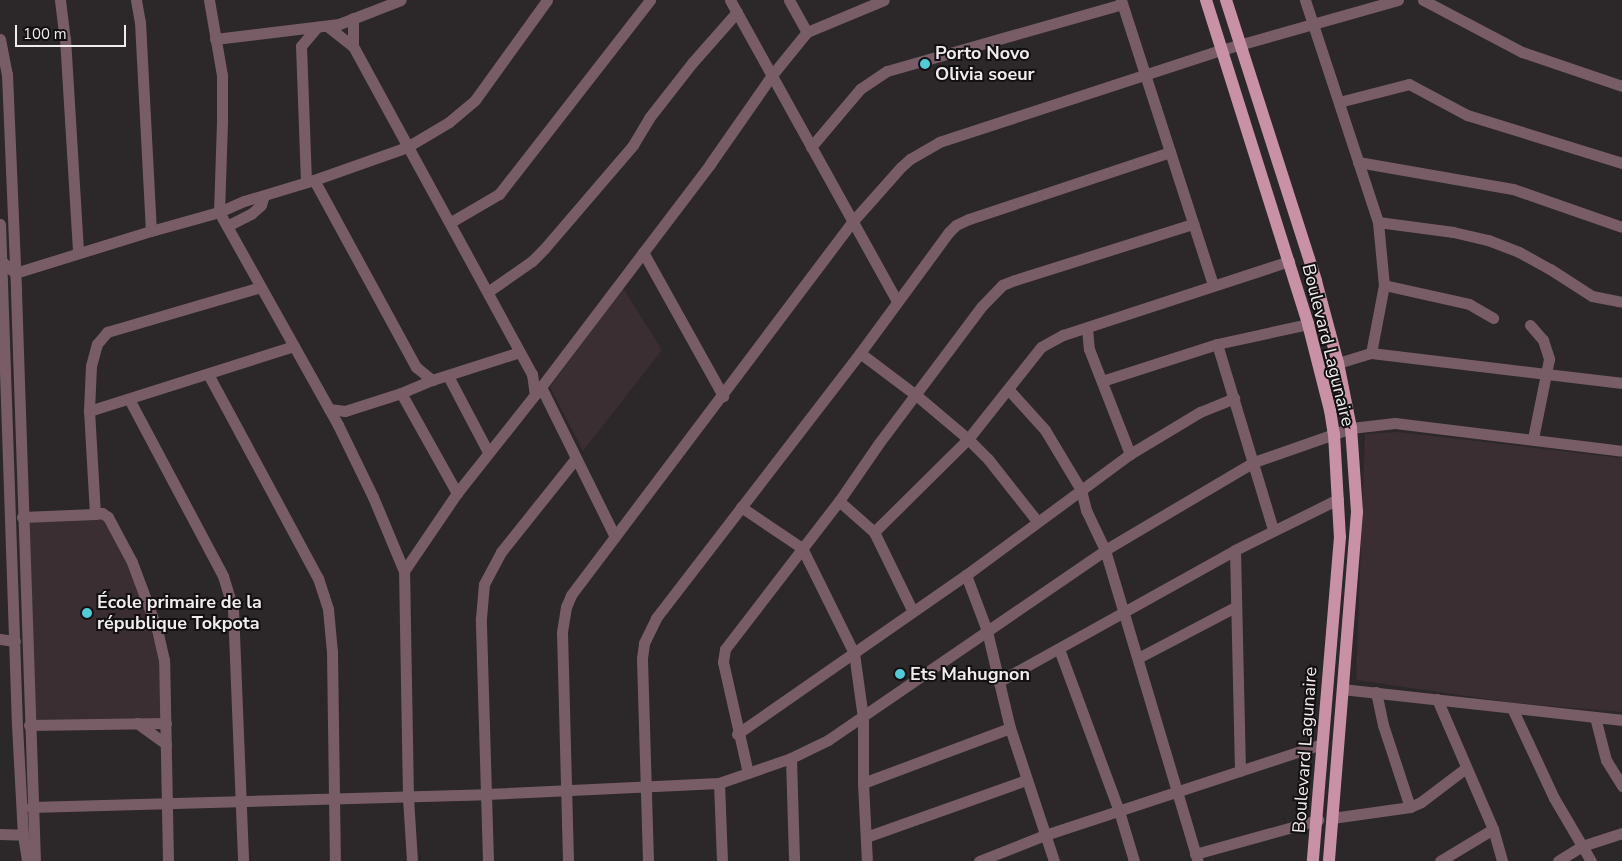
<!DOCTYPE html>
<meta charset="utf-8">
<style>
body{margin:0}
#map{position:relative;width:1622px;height:861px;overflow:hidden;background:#2c2728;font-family:"Nunito Sans",sans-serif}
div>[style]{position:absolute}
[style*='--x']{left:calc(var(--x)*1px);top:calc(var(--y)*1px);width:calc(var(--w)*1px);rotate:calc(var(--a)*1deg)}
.built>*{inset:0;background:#3a2e32}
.minor>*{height:11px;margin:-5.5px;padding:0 5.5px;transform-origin:5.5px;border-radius:5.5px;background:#785d67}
.major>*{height:12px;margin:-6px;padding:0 6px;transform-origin:6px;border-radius:6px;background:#c891a5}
.dots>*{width:14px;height:14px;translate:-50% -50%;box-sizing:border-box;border:2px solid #131011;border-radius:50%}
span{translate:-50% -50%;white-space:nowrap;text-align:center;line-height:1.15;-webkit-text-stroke:4px #131011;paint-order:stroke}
.poi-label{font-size:18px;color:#f0ecee;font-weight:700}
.left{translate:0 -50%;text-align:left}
.street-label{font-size:18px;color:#f0ecee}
.scale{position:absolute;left:15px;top:25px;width:111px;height:22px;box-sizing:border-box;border:2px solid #f0ecee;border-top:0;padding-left:6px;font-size:15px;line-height:18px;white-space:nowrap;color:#f0ecee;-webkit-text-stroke:4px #131011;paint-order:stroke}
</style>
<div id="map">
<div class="built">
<div style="clip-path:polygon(623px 288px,662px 350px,583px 451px,550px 387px)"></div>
<div style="clip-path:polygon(1398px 432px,1622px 458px,1622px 712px,1515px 703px,1356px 680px,1365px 434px)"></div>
<div style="clip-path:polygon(27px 518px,104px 519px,131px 570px,162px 665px,162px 721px,30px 720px)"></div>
</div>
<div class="minor">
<div style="--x:60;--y:0;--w:38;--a:83"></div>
<div style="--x:65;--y:38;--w:215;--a:86.5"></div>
<div style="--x:136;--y:0;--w:22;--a:80"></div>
<div style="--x:140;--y:22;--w:209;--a:87"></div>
<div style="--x:209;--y:0;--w:76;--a:80.2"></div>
<div style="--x:222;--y:75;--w:47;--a:90"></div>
<div style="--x:222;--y:122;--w:90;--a:91.9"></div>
<div style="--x:219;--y:212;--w:244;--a:60.8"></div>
<div style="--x:338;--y:425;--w:80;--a:64.1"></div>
<div style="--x:373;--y:497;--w:80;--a:67.3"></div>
<div style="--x:730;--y:0;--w:344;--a:61"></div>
<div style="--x:789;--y:0;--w:37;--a:61"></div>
<div style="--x:1121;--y:0;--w:299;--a:72.1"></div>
<div style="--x:1305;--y:0;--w:234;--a:71.8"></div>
<div style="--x:1378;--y:222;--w:63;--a:84.6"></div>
<div style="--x:1384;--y:285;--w:69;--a:100.8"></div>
<div style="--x:1423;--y:0;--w:112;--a:27.7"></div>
<div style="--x:1522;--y:52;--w:106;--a:18.8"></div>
<div style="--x:353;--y:18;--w:28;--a:90"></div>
<div style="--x:353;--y:46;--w:374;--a:61.4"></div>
<div style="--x:532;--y:374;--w:21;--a:82"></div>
<div style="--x:327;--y:26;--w:33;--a:38"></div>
<div style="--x:0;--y:39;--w:36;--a:79"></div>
<div style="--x:7;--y:74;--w:218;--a:87.6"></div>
<div style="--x:16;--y:292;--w:569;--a:88.09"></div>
<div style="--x:215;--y:39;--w:125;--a:-6.9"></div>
<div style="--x:339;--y:24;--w:66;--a:-21.2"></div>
<div style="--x:1339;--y:102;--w:72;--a:-14.4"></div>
<div style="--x:1409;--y:84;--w:66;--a:28.1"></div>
<div style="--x:1467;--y:115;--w:162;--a:17.2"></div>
<div style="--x:811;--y:147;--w:76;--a:-49.8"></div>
<div style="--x:860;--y:89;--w:32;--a:-34"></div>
<div style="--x:887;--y:71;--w:244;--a:-15.9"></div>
<div style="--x:1358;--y:162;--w:157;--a:9.9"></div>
<div style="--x:1513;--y:189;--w:115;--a:19.2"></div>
<div style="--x:314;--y:180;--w:213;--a:61.4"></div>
<div style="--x:416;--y:367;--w:21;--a:39"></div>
<div style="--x:306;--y:182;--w:136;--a:-92.1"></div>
<div style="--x:301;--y:46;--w:25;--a:-50"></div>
<div style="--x:451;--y:222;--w:56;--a:-30.3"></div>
<div style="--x:499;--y:194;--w:246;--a:-52.1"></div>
<div style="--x:1378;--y:222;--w:76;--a:7.6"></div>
<div style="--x:1453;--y:232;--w:36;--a:13"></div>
<div style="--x:1488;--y:240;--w:33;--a:21"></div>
<div style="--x:1519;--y:252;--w:35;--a:29"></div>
<div style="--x:1550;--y:269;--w:50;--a:32.7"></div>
<div style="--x:1592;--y:296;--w:31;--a:11"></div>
<div style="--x:0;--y:224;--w:501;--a:88.06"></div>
<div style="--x:17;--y:725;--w:110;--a:86.9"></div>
<div style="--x:23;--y:835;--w:26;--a:81"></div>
<div style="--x:227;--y:226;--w:27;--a:-27"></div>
<div style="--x:251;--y:214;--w:13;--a:-42"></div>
<div style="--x:261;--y:205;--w:10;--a:-73"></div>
<div style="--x:643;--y:252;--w:165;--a:60.9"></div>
<div style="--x:0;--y:260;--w:20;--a:41"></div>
<div style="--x:15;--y:273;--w:142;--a:-17.2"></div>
<div style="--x:151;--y:231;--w:71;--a:-15.6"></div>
<div style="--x:219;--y:212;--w:27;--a:-24"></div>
<div style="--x:244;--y:201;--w:73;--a:-16.7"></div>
<div style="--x:314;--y:180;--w:99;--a:-19.5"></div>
<div style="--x:407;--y:147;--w:49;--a:-30.8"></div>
<div style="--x:449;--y:122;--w:34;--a:-40"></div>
<div style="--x:475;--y:100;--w:123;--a:-54.2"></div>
<div style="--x:1384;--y:285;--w:87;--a:12.6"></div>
<div style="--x:1469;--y:304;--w:28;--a:30"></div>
<div style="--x:489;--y:291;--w:52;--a:-34.9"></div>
<div style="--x:532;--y:261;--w:17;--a:-45"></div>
<div style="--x:544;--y:249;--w:137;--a:-49.4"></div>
<div style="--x:633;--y:145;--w:31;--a:-59"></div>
<div style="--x:649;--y:118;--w:70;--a:-52"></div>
<div style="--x:692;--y:63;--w:68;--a:-48.6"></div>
<div style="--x:1530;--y:325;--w:20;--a:49"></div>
<div style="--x:1543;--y:340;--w:20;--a:72"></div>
<div style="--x:1549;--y:359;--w:81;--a:101.4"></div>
<div style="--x:1087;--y:328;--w:21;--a:85"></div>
<div style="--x:1089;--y:349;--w:113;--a:68.7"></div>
<div style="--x:1217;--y:344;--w:194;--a:73.2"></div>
<div style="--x:860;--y:353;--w:70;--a:36.9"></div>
<div style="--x:916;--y:395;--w:68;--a:40.2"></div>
<div style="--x:968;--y:439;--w:28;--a:45"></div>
<div style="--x:988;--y:459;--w:79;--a:51.7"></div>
<div style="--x:1338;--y:363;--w:34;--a:-17"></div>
<div style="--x:1371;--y:353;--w:253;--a:6.8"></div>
<div style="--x:208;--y:374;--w:232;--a:61.7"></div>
<div style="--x:318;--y:578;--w:33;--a:72"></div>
<div style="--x:328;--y:609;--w:43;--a:84.7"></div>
<div style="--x:332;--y:652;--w:209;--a:89.2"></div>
<div style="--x:448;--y:376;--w:86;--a:62.2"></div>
<div style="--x:1102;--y:381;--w:121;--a:-17.8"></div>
<div style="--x:1217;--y:344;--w:93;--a:-12.4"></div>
<div style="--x:541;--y:387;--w:167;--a:63.7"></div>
<div style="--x:1008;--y:389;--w:55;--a:47.9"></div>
<div style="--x:1045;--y:430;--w:70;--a:59"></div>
<div style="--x:1081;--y:490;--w:21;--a:76"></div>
<div style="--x:1086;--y:510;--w:44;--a:64.6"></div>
<div style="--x:1105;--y:550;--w:325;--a:73.4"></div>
<div style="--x:401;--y:393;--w:115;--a:60.8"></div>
<div style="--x:129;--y:399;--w:200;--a:62"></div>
<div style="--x:223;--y:576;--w:34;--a:73"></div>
<div style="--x:233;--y:609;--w:252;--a:87.7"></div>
<div style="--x:329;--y:409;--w:16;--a:7"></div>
<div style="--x:345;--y:411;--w:59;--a:-17.8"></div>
<div style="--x:401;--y:393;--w:34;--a:-23"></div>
<div style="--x:432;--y:380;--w:92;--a:-17.7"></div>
<div style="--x:89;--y:411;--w:215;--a:-17.6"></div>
<div style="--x:839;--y:501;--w:47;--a:41.5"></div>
<div style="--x:874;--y:532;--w:87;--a:64"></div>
<div style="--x:741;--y:507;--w:73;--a:33.9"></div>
<div style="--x:802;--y:548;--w:117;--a:63.7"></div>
<div style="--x:854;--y:653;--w:66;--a:82.1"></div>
<div style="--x:863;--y:718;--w:65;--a:90"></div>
<div style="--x:863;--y:783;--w:78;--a:87.1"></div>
<div style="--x:22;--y:517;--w:73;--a:-2.4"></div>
<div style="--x:874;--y:532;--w:132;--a:-44.7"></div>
<div style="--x:968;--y:439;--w:117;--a:-51.6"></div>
<div style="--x:1041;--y:347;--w:25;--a:-29"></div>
<div style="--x:1063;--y:335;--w:238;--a:-18.1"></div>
<div style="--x:1235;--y:550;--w:221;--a:88.7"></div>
<div style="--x:966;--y:575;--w:60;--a:69.4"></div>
<div style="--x:987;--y:631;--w:100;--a:76.7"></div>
<div style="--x:1010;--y:728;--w:140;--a:71.7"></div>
<div style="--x:0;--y:639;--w:15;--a:8"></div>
<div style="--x:1059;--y:649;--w:173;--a:69.7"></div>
<div style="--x:1119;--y:811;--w:52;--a:73.3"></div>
<div style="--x:1138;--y:658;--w:110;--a:-27.7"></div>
<div style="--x:998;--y:682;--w:271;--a:-29.1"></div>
<div style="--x:1235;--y:550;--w:115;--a:-26.3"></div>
<div style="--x:1342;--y:689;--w:282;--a:6.3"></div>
<div style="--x:1376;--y:692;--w:34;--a:78"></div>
<div style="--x:1383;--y:725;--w:86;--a:71.8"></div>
<div style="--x:1437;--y:699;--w:142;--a:66.7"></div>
<div style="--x:1493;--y:829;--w:33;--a:74"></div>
<div style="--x:1512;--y:708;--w:99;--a:65"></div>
<div style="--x:1554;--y:798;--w:73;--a:59.6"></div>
<div style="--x:1595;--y:717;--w:44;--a:75.7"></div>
<div style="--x:1606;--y:760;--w:31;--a:58"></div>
<div style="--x:137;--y:723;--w:36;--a:36"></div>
<div style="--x:29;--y:725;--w:137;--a:-0.8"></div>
<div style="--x:737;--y:734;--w:279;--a:-34.8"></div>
<div style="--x:966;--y:575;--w:204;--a:-36.4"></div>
<div style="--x:1130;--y:454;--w:82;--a:-31"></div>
<div style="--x:1200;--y:412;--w:37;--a:-22"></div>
<div style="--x:791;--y:758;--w:103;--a:88.3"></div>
<div style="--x:748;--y:773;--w:114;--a:-102.7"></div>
<div style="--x:723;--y:662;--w:13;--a:-81"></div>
<div style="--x:725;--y:649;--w:187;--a:-52.4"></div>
<div style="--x:839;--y:501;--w:70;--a:-55.4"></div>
<div style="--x:879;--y:443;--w:171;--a:-53.1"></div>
<div style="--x:982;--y:306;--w:29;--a:-46"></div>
<div style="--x:1002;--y:285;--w:14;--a:-21"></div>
<div style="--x:1015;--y:280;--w:187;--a:-17.5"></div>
<div style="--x:719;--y:783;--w:78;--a:87.8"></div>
<div style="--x:863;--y:783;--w:157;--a:-20.5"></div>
<div style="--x:31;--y:807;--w:455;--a:-1.6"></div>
<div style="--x:486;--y:794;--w:233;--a:-2.7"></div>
<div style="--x:719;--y:783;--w:76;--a:-19.1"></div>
<div style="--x:791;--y:758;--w:41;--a:-25.9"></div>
<div style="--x:828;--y:740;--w:336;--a:-34.4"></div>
<div style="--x:1105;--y:550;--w:173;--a:-30.6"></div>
<div style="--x:1254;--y:462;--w:103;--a:-19.3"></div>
<div style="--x:1351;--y:428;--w:44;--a:-6.5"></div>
<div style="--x:1395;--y:423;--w:229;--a:7"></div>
<div style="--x:1332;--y:818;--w:79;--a:-8"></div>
<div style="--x:1410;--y:807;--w:12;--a:-24"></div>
<div style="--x:1421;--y:802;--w:56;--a:-37.1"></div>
<div style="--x:0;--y:834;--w:23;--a:2"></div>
<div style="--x:866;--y:837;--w:170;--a:-19.6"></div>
<div style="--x:1195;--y:854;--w:128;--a:-15.5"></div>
<div style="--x:168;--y:861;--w:201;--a:-91.1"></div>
<div style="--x:164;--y:660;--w:32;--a:-103"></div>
<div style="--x:157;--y:629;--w:72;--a:-110.5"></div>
<div style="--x:132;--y:562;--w:51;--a:-118.1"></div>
<div style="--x:108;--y:517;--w:7;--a:-146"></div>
<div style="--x:102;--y:513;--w:7;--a:172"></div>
<div style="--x:95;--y:514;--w:103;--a:-93.3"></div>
<div style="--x:89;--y:411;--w:45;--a:-87.5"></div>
<div style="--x:91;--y:366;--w:23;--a:-75"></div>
<div style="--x:97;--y:344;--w:16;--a:-50"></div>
<div style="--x:107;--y:332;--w:160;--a:-16.3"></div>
<div style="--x:412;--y:861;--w:64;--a:-93.6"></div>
<div style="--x:408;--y:797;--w:226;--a:-91"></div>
<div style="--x:404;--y:571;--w:94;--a:-55.8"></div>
<div style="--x:457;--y:493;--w:135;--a:-51.6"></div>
<div style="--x:541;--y:387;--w:280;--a:-52.8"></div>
<div style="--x:710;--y:164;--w:108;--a:-55.1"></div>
<div style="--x:772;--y:75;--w:55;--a:-50.9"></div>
<div style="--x:807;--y:32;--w:83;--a:-22.6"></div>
<div style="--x:488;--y:861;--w:243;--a:-91.7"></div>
<div style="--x:481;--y:618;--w:34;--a:-85"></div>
<div style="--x:484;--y:584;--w:36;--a:-62"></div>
<div style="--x:501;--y:552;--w:120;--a:-51.4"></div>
<div style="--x:568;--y:861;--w:229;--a:-91.5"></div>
<div style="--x:562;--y:632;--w:25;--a:-81"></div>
<div style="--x:566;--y:607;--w:13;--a:-67"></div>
<div style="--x:571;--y:595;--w:468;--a:-53"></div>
<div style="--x:853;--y:221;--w:72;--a:-48.4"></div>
<div style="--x:901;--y:167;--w:12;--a:-42"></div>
<div style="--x:910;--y:159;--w:34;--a:-30"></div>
<div style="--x:939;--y:142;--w:297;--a:-18.1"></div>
<div style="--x:1221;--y:50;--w:184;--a:-15.8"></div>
<div style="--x:648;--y:861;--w:203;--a:-91.7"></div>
<div style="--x:642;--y:658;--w:15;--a:-82"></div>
<div style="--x:644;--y:643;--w:28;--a:-64"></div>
<div style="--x:656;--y:618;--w:334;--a:-52.4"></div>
<div style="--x:860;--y:353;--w:150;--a:-53.7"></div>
<div style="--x:949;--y:232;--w:10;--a:-45"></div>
<div style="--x:956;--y:225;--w:14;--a:-25"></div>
<div style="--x:969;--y:219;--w:212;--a:-18.4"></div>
<div style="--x:979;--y:861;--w:71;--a:-21.5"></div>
<div style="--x:1045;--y:835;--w:291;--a:-18.2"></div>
<div style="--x:1440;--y:861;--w:62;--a:-31.1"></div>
<div style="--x:1558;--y:861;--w:28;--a:-32"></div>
<div style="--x:1582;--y:846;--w:42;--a:-18"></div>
</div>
<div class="major">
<div style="--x:1206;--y:0;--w:340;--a:72.5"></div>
<div style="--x:1308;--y:324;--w:89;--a:75.7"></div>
<div style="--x:1330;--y:410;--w:24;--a:81"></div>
<div style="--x:1334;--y:434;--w:103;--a:86.7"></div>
<div style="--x:1340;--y:537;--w:325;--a:94.8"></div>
<div style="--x:1226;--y:0;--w:295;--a:72.2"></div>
<div style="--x:1316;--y:281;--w:85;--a:75"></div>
<div style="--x:1338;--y:363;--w:66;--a:78.7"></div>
<div style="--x:1351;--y:428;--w:84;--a:85.9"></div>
<div style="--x:1357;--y:512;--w:350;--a:94.6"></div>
</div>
<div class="dots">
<div style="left:925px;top:64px;background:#52cbd8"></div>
<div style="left:87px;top:613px;background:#52cbd8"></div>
<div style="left:900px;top:674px;background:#52cbd8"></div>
</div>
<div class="poi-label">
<span class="left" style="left:935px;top:64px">Porto Novo<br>Olivia soeur</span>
<span class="left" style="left:97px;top:613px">École primaire de la<br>république Tokpota</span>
<span class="left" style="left:910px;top:674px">Ets Mahugnon</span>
</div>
<div class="street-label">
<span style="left:1328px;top:345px;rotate:76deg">Boulevard Lagunaire</span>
<span style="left:1305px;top:750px;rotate:-86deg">Boulevard Lagunaire</span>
</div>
<div class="scale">100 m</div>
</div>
